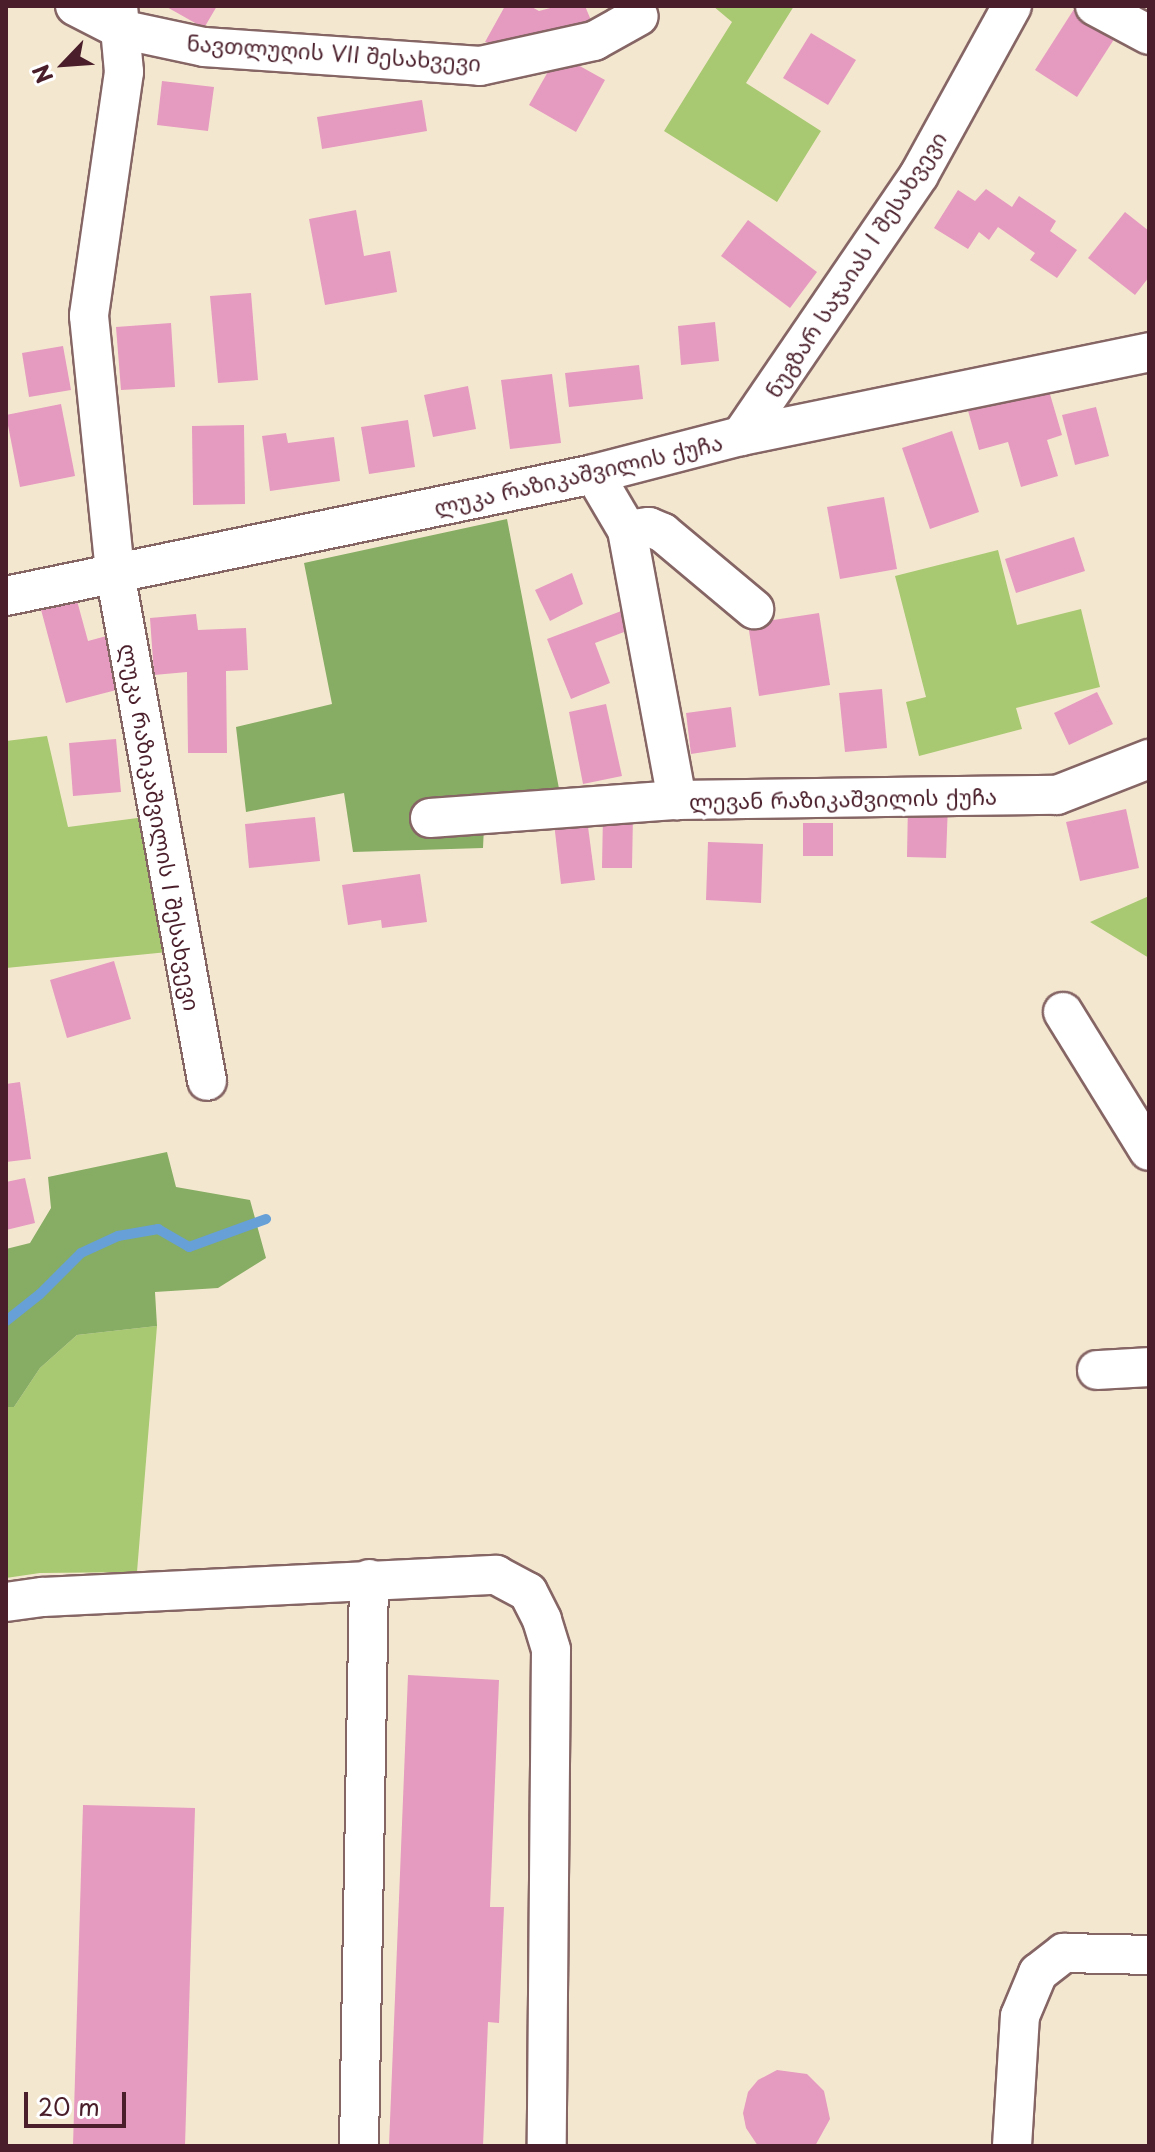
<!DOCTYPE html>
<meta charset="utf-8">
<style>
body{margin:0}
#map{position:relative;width:1155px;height:2152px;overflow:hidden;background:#f4e7d0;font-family:"Playpen Sans","Noto Sans Georgian",sans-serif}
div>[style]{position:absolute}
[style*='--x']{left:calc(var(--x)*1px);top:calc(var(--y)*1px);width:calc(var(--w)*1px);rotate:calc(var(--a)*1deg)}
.green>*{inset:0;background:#a8c971}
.forest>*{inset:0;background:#86ad63}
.stream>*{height:10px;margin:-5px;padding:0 5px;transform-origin:5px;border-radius:5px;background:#67a0d6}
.building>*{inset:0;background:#e59abf}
.roads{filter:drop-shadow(2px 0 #866565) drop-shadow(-2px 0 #866565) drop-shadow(0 2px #866565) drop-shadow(0 -2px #866565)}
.minor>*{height:38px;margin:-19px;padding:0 19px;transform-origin:19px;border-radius:19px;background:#fff}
span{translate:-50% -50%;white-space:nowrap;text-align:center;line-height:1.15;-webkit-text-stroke:7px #fff;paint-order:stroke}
.street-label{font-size:22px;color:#4a1f2b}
.frame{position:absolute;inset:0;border:8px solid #4a1f2b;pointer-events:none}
.north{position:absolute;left:24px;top:24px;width:80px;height:80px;-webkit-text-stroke:6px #fff;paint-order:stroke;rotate:245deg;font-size:22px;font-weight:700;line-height:32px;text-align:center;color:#4a1f2b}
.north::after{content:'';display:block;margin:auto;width:28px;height:36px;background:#4a1f2b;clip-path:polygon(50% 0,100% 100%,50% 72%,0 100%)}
.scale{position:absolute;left:24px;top:2092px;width:102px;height:36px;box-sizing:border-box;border:4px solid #4a1f2b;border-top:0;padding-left:10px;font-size:24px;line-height:28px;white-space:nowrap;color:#4a1f2b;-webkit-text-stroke:6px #fff;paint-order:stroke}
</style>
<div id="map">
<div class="green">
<div style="clip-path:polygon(713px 6px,794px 6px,746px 83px,821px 131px,777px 202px,664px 131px,732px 22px)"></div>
<div style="clip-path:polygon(998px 550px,1017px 625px,1081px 609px,1100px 687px,1016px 708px,1022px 729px,919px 756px,906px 702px,926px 697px,895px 576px)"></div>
<div style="clip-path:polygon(47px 736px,68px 827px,153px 816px,178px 951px,6px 968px,6px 741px)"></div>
<div style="clip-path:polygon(1149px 896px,1149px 958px,1090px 922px)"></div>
<div style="clip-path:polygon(157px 1326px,137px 1572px,40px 1573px,6px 1578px,6px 1407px,14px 1407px,40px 1368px,77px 1335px)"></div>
</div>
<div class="forest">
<div style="clip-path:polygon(507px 519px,562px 804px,484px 827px,483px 848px,353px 852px,344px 793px,246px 812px,236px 727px,332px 704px,304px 563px)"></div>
<div style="clip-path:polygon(167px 1152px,176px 1187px,250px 1200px,266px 1258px,218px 1288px,155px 1292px,157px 1326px,77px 1335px,40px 1368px,14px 1407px,6px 1407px,6px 1249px,30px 1243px,51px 1208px,48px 1177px)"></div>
</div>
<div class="stream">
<div style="--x:6;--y:1321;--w:43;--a:-38.5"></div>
<div style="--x:40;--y:1294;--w:58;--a:-45"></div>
<div style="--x:81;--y:1253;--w:41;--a:-24.7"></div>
<div style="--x:118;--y:1236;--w:41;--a:-9.9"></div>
<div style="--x:158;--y:1229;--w:36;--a:30"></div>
<div style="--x:189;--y:1247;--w:82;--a:-20"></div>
</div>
<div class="building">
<div style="clip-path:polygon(165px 6px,217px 6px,204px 28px)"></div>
<div style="clip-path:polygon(505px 6px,530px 6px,539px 11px,558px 6px,585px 6px,593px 25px,527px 51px,485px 42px)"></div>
<div style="clip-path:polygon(1076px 6px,1082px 6px,1120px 30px,1077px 97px,1035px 70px)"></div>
<div style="clip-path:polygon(811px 33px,856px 60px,828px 105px,783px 78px)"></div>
<div style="clip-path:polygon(558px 54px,605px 80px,576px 132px,529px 105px)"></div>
<div style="clip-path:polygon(162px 81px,214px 87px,208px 131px,157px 125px)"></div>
<div style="clip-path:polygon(422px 100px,427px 131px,322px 149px,317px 117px)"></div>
<div style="clip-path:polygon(986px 189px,1012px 207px,1019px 196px,1056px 221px,1050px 231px,1077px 250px,1057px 278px,1030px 260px,1035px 253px,998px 227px,989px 240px,979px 232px,968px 249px,934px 228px,958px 190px,975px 201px)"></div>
<div style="clip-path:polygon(356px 210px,364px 256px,390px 251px,397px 292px,325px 305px,309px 219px)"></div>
<div style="clip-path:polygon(1125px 212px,1149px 231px,1149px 277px,1135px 295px,1088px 258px)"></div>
<div style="clip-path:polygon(748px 220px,817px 272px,790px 308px,721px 256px)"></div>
<div style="clip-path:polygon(251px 293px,258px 380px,218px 383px,210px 296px)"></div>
<div style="clip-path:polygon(715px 322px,719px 361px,681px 365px,678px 326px)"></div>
<div style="clip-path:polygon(171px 323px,175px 387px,121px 390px,116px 327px)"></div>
<div style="clip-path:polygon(63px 346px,71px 390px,29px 397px,22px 353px)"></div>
<div style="clip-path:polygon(639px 365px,643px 399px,569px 407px,565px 373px)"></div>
<div style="clip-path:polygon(552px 374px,561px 443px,510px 449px,501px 380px)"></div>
<div style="clip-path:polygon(1047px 384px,1062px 435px,1047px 440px,1058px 476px,1021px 487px,1008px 442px,979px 450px,967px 407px)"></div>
<div style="clip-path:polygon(468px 386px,476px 429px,433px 437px,424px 395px)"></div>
<div style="clip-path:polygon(61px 404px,75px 476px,20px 487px,6px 415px)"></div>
<div style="clip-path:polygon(1096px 407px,1109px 456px,1075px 465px,1062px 415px)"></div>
<div style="clip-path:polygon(408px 420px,415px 467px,369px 474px,361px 427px)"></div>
<div style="clip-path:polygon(244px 425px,245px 504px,193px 505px,192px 426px)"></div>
<div style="clip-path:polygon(952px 431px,979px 512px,930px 529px,902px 448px)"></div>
<div style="clip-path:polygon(286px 433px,288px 443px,334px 437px,340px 481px,270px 491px,262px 436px)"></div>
<div style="clip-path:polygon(884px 497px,897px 569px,840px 579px,827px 507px)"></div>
<div style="clip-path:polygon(1074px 537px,1085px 571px,1016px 593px,1005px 559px)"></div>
<div style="clip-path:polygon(572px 573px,583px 604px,550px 621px,535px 590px)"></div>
<div style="clip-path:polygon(76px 597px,88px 641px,114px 634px,128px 687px,66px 703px,40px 606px)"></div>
<div style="clip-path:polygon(624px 610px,632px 629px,595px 643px,610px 683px,571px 699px,547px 639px)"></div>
<div style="clip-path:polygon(819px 613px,830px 685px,759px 696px,748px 624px)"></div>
<div style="clip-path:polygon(196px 614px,198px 630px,246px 628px,248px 670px,226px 671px,227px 753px,188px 753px,187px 672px,154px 675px,150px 618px)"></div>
<div style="clip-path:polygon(882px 689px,887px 748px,845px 752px,839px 693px)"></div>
<div style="clip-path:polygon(1097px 692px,1113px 724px,1069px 745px,1054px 713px)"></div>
<div style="clip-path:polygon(606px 704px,622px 776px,583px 784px,569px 712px)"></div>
<div style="clip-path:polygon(731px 707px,736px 747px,691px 754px,686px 713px)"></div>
<div style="clip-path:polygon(116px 739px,121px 792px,73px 796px,69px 743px)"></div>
<div style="clip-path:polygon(908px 803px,948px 804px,946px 858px,907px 857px)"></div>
<div style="clip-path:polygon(1126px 809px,1139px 868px,1080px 881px,1066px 822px)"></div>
<div style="clip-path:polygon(603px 814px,633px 814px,632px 868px,602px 868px)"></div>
<div style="clip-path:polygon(315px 817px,320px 861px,249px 868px,245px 824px)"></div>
<div style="clip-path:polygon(587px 819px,595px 880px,561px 884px,554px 823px)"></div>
<div style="clip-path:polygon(803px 823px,833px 823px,833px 856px,803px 856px)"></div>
<div style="clip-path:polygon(708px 842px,763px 844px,761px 903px,706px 900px)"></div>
<div style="clip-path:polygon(420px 874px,427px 922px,382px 928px,381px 920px,348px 925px,342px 885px)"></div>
<div style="clip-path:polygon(114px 961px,131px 1019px,67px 1038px,50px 980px)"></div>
<div style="clip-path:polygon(20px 1082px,31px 1159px,6px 1162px,6px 1084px)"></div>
<div style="clip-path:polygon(25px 1178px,35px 1223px,6px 1230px,6px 1182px)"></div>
<div style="clip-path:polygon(408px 1675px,499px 1680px,490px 1907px,504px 1907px,499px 2023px,488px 2022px,483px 2146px,389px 2146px)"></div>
<div style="clip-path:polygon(83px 1805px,195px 1808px,185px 2146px,73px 2146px)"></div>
<div style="clip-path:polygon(777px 2070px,807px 2074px,824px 2091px,830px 2119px,815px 2146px,758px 2146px,746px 2128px,743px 2113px,748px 2092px,758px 2080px)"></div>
</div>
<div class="roads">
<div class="minor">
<div style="--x:75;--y:6;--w:51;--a:27.1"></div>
<div style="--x:120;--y:29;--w:86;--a:12.1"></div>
<div style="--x:204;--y:47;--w:277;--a:3.9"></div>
<div style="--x:480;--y:66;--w:117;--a:-12.4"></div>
<div style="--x:594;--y:41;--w:51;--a:-29.1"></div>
<div style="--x:118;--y:6;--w:66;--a:84.8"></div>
<div style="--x:124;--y:72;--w:246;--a:98.2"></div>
<div style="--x:89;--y:316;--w:258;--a:84.2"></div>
<div style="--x:115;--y:573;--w:516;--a:79.73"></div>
<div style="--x:1095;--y:6;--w:61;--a:28.2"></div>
<div style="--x:741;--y:436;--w:316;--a:-55.7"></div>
<div style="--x:919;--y:175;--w:193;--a:-61.2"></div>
<div style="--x:594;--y:474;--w:65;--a:59.5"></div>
<div style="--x:627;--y:530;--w:275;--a:79.5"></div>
<div style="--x:627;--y:530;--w:22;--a:-8"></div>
<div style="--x:649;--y:527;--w:15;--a:23"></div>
<div style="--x:663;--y:533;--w:119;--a:39.9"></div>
<div style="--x:6;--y:596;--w:601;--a:-11.72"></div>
<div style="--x:594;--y:474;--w:152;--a:-14.5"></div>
<div style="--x:741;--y:436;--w:417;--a:-11.6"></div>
<div style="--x:430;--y:818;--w:248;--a:-4.2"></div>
<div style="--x:677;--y:800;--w:380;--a:-0.8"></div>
<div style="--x:1057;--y:795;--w:99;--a:-21.4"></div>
<div style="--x:1063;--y:1012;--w:163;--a:58.3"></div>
<div style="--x:1097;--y:1370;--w:52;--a:-3.3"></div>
<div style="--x:6;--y:1602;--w:37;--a:-8"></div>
<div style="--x:43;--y:1597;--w:454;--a:-2.8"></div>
<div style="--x:496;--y:1575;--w:36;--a:28"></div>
<div style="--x:528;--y:1592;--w:31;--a:63"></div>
<div style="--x:542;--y:1620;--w:31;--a:73"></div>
<div style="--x:551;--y:1650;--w:496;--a:90.5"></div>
<div style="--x:359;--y:2146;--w:567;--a:-88.99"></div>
<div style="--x:1012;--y:2146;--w:130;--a:-86.5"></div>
<div style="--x:1020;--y:2016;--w:47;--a:-67.3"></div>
<div style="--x:1038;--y:1973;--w:33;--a:-38"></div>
<div style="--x:1064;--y:1953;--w:85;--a:1.3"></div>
</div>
</div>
<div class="street-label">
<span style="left:334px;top:52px;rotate:4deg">ნავთლუღის VII შესახვევი</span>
<span style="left:855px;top:264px;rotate:-57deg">ნუგზარ საჯაიას I შესახვევი</span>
<span style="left:578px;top:474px;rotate:-13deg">ლუკა რაზიკაშვილის ქუჩა</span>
<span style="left:843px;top:798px;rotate:-1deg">ლევან რაზიკაშვილის ქუჩა</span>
<span style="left:161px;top:827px;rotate:80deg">ლუკა რაზიკაშვილის I შესახვევი</span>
</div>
<div class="frame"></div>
<div class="north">N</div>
<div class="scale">20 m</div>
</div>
